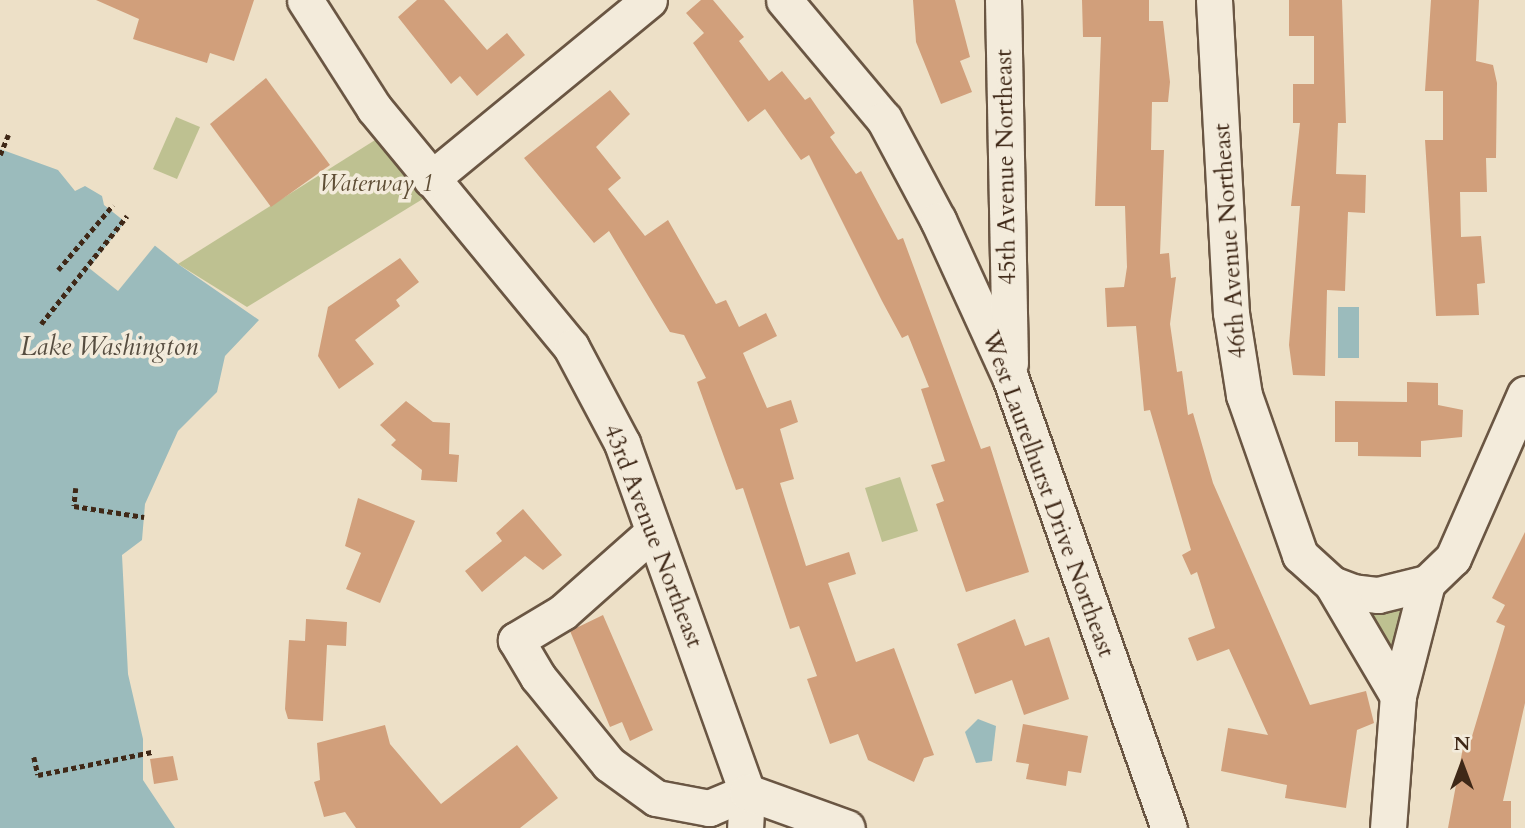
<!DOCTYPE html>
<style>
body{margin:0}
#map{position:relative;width:1525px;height:828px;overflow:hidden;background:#ede0c7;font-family:Cardo,serif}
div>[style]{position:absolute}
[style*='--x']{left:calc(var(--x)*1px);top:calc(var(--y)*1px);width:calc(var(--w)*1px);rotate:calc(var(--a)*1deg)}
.green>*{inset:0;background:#bec191}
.water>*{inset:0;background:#9bbbbc}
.pier>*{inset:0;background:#ede0c7}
.building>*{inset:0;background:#d19f7b}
.path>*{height:4.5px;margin-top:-2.25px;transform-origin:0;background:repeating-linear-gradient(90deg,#3f2817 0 5px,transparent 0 8.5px)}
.roads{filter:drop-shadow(2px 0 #6a5643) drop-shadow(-2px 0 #6a5643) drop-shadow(0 2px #6a5643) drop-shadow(0 -2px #6a5643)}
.minor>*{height:35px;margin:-17.5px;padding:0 17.5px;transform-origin:17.5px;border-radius:17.5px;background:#f3ebdb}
span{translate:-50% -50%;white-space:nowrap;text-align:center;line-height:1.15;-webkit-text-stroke:7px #f3ebdb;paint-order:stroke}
.street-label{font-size:24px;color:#3f2817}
.park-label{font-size:24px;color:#5f4e36;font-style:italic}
.water-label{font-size:26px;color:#564d40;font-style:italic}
.north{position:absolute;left:1427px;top:730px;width:70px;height:70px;-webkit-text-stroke:5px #f3ebdb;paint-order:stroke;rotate:0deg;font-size:19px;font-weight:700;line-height:28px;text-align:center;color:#3f2817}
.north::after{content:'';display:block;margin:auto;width:24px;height:32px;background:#3f2817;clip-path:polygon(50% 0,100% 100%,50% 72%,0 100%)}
</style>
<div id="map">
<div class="green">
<div style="clip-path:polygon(176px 117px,200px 127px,177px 179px,153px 169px)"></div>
<div style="clip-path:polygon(391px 130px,439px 189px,247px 307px,178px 264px)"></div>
<div style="clip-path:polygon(900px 477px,918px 531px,882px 542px,865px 488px)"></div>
<div style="clip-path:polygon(1407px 604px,1391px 651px,1358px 605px)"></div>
</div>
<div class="water">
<div style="clip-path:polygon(0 149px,58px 170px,75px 191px,85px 186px,102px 196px,104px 205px,178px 264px,259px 320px,225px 356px,217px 392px,178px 431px,145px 504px,142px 540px,122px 555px,128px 674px,143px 739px,143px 780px,175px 828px,0 828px)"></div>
<div style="clip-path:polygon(1338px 307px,1359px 307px,1359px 358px,1338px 358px)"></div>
<div style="clip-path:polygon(978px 719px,996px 726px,992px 761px,976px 763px,965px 732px)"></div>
</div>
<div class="pier">
<div style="clip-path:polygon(127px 219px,157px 243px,118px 291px,89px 268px)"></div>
</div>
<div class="building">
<div style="clip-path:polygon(96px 0,254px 0,234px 61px,210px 53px,207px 63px,133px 39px,139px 19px)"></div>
<div style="clip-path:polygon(417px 0,444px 0,487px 50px,507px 33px,525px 55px,477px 96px,460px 76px,451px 84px,398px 17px)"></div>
<div style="clip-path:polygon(701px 0,713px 0,744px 37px,739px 41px,769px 81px,782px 71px,805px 100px,810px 97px,835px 133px,830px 137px,856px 174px,861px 171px,898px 240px,903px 238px,981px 449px,990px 446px,1029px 572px,966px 592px,936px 504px,944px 501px,931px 465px,945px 461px,921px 389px,929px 387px,908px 335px,902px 338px,882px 301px,809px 155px,801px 160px,765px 109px,748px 122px,693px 43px,704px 33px,686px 13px)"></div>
<div style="clip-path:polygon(913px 0,955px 0,970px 57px,960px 61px,972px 92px,941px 104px,916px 42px)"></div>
<div style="clip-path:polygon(1082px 0,1149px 0,1149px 21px,1163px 21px,1170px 82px,1168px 102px,1152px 102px,1151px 150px,1164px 150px,1160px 254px,1169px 253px,1171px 278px,1176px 277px,1170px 324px,1177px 372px,1182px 371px,1188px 415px,1193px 413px,1213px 483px,1310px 705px,1366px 691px,1374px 723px,1357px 730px,1346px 808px,1285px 798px,1287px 785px,1221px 771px,1228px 728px,1268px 735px,1229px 649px,1197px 661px,1188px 638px,1215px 628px,1197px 572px,1191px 575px,1182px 555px,1191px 550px,1150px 410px,1144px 411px,1136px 326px,1107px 327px,1105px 288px,1124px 287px,1127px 267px,1125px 206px,1095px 206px,1101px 37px,1083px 37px)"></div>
<div style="clip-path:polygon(1289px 0,1342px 0,1346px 123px,1338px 123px,1336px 174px,1366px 175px,1365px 213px,1348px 212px,1345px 291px,1327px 290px,1325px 376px,1293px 375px,1289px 345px,1300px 206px,1291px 206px,1300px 123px,1293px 123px,1293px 84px,1314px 84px,1314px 36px,1289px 36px)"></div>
<div style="clip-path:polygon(1431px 0,1479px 0,1476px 61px,1493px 65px,1497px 83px,1496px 158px,1486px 158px,1487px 192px,1460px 192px,1461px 237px,1481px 236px,1485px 283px,1477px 284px,1479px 315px,1436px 316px,1425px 140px,1443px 140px,1443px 91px,1425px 91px)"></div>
<div style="clip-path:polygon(266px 78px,330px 165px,271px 207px,210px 124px)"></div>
<div style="clip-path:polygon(610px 90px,630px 114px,596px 147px,621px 178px,608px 189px,645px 236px,668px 220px,716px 304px,726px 300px,739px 327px,766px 313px,777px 336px,743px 353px,767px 408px,791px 400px,798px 422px,780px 429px,794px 479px,780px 483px,787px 506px,806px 566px,849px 552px,856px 574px,828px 583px,856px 662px,894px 648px,934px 755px,924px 758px,914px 782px,868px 760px,858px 734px,830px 744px,807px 679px,817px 676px,799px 626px,790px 629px,743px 488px,736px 490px,697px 382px,706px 378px,684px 335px,670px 332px,609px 231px,594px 243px,524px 158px)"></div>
<div style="clip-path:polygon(400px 258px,419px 282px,396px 300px,400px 306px,355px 340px,374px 364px,339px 389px,318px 356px,328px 307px)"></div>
<div style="clip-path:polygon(1407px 382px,1438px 383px,1438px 405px,1463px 410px,1462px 437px,1421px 441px,1421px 457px,1358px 456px,1358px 442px,1335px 442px,1335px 401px,1407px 402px)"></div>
<div style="clip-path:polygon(406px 401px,433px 422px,450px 423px,449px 454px,459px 455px,457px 482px,421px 480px,422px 470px,391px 445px,396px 440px,380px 425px)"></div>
<div style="clip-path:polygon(358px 498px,415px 521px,380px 603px,346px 589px,361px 553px,345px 546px)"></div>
<div style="clip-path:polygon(523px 509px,562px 555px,543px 570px,525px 556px,482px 592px,465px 571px,502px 541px,496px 533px)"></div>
<div style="clip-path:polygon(1525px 532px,1525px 703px,1503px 801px,1511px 801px,1511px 828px,1448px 828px,1464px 742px,1470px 743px,1505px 626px,1496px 622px,1505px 605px,1492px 598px)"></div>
<div style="clip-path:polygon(603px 615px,653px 730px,630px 741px,622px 722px,610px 727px,570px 631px)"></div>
<div style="clip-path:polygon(306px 619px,347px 622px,346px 646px,327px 645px,323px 721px,288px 719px,285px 709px,289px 640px,305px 641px)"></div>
<div style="clip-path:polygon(1015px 619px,1025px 646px,1049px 637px,1069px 699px,1024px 715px,1012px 680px,975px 694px,957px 644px)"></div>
<div style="clip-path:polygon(1023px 724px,1088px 736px,1081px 773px,1068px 771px,1066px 786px,1026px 779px,1029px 764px,1016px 762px)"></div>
<div style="clip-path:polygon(385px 725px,390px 744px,441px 804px,517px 745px,558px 798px,520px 828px,356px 828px,345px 812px,324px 817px,314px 782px,320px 780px,317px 743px)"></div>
<div style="clip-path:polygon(173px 756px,178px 780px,154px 784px,150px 759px)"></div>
</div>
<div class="path">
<div style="--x:0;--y:155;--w:22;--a:-68"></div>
<div style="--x:58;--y:270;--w:85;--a:-49.8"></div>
<div style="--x:41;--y:324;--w:138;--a:-51.5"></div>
<div style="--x:76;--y:488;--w:18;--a:96"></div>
<div style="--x:74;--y:506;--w:71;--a:8.9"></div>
<div style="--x:34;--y:757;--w:18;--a:77"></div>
<div style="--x:38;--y:775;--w:116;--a:-11.4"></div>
</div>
<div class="roads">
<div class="minor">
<div style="--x:305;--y:0;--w:128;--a:57.4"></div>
<div style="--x:374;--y:108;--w:310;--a:50.5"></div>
<div style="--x:571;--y:347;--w:109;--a:62"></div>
<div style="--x:622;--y:443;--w:371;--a:70.3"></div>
<div style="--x:747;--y:792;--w:36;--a:93"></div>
<div style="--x:784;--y:0;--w:155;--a:50"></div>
<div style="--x:884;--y:119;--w:115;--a:61.9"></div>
<div style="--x:938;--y:220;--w:173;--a:65.4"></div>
<div style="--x:1010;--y:377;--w:478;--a:70.6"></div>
<div style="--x:1003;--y:0;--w:363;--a:88.9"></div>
<div style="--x:1214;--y:0;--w:313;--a:86.9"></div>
<div style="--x:1231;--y:313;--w:83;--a:81"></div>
<div style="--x:1244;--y:395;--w:170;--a:70.7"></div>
<div style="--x:1300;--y:555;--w:43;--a:42.2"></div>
<div style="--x:1332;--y:584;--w:22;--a:21"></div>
<div style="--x:1353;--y:592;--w:25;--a:7"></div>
<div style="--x:1378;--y:595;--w:50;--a:-13.8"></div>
<div style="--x:1427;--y:583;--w:36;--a:-44"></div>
<div style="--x:1453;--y:558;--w:179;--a:-66.3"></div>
<div style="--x:431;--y:179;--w:282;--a:-39.4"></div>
<div style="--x:653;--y:532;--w:120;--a:138.4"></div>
<div style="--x:563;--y:612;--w:55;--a:149.2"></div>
<div style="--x:516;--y:640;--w:43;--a:59.3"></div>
<div style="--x:538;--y:677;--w:112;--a:50.8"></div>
<div style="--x:609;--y:764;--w:58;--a:35.9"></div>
<div style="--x:656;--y:798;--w:54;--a:10.7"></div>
<div style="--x:709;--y:808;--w:41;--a:-22.8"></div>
<div style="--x:747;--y:792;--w:106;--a:19.8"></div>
<div style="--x:1332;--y:584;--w:130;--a:59.5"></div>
<div style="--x:1388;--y:828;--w:132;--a:-85.7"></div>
<div style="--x:1398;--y:696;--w:117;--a:-75.6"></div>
</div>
</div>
<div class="street-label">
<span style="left:1006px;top:167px;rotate:-91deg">45th Avenue Northeast</span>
<span style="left:1230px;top:241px;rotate:-94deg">46th Avenue Northeast</span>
<span style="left:1048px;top:494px;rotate:70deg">West Laurelhurst Drive Northeast</span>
<span style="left:653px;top:536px;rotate:69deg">43rd Avenue Northeast</span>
</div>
<div class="park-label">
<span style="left:376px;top:184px">Waterway 1</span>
</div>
<div class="water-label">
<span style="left:109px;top:347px">Lake Washington</span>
</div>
<div class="north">N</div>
</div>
